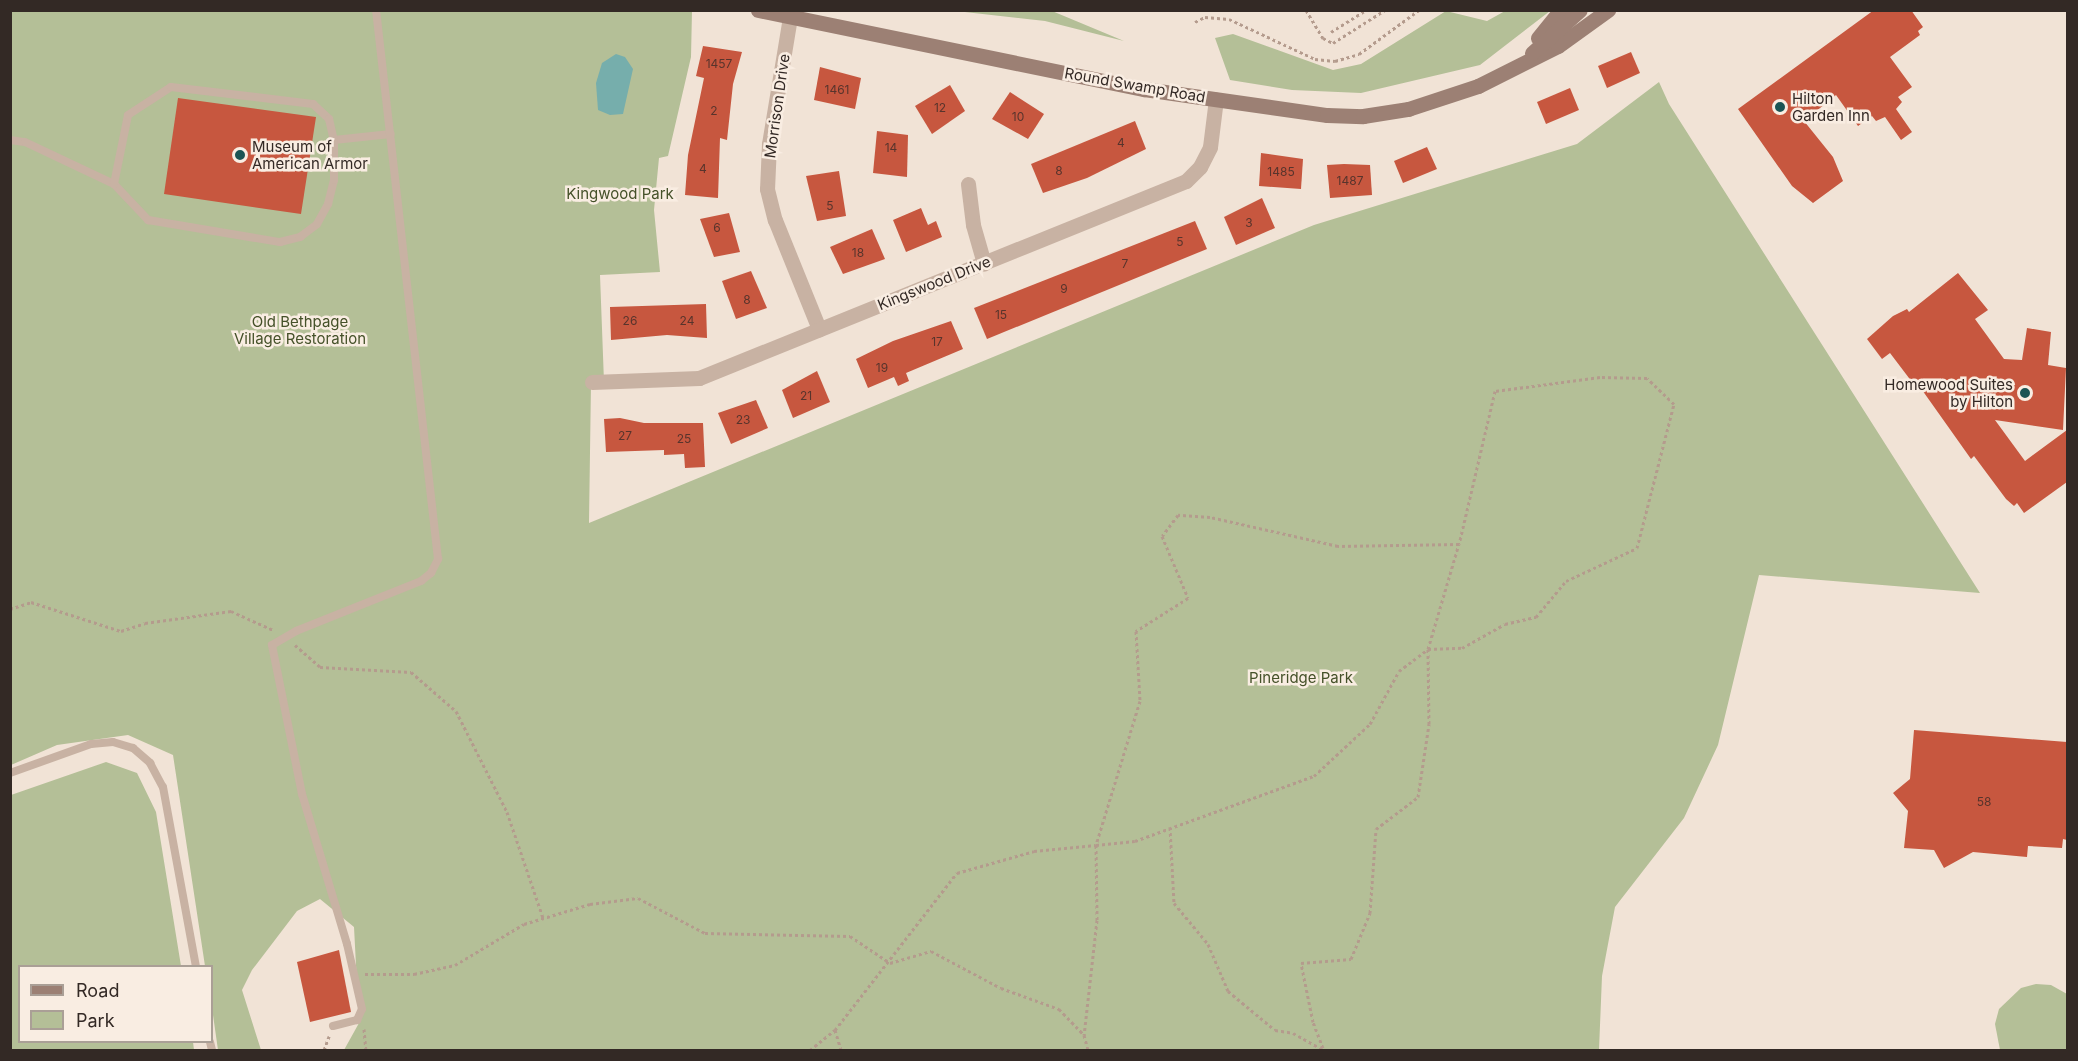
<!DOCTYPE html>
<style>
body{margin:0}
#map{position:relative;width:2078px;height:1061px;overflow:hidden;background:#f1e3d6;font-family:Inter,sans-serif}
div>[style]{position:absolute}
[style*='--x']{left:calc(var(--x)*1px);top:calc(var(--y)*1px);width:calc(var(--w)*1px);rotate:calc(var(--a)*1deg)}
.green>*{inset:0;background:#b4bf97}
.water>*{inset:0;background:#76aeac}
.building>*{inset:0;background:#c7573f}
.path>*{height:3px;margin-top:-1.5px;transform-origin:0;background:repeating-linear-gradient(90deg,#b49b8d 0 3px,transparent 0 6px)}
.lane>*{height:8px;margin:-4px;padding:0 4px;transform-origin:4px;border-radius:4px;background:#c8b2a3}
.street>*{height:15px;margin:-7.5px;padding:0 7.5px;transform-origin:7.5px;border-radius:7.5px;background:#c8b2a3}
.secondary>*{height:15px;margin:-7.5px;padding:0 7.5px;transform-origin:7.5px;border-radius:7.5px;background:#9c8074}
.dots>*{width:16px;height:16px;translate:-50% -50%;box-sizing:border-box;border:3px solid #f9ede2;border-radius:50%}
span{translate:-50% -50%;white-space:nowrap;text-align:center;line-height:1.15;-webkit-text-stroke:5px #f9ede2;paint-order:stroke}
.number-label{font-size:12px;color:#58342c}
.number-label span{-webkit-text-stroke-width:0}
.street-label{font-size:15px;color:#332925}
.poi-label{font-size:15px;color:#332925}
.left{translate:0 -50%;text-align:left}
.right{translate:-100% -50%;text-align:right}
.park-label{font-size:15px;color:#455129}
.frame{position:absolute;inset:0;border:12px solid #332925;pointer-events:none}
.legend{position:absolute;left:18px;top:965px;width:195px;height:78px;box-sizing:border-box;background:#f9ede2;border:2px solid #aa9f96;margin:0;padding:8px 10px;list-style:none;font-size:18px;color:#332925}
.legend li{display:flex;align-items:center;gap:12px;height:30px}
.legend b{width:30px;border:2px solid #aa9f96}
</style>
<div id="map">
<div class="green">
<div style="clip-path:polygon(10px 11px,692px 11px,691px 57px,668px 156px,659px 158px,654px 210px,660px 272px,600px 275px,604px 382px,591px 383px,589px 523px,1314px 225px,1577px 144px,1659px 82px,1669px 104px,1980px 593px,1759px 575px,1718px 745px,1684px 818px,1615px 907px,1602px 976px,1599px 1050px,344px 1050px,359px 1023px,354px 927px,320px 899px,297px 911px,252px 970px,242px 990px,261px 1050px,218px 1050px,212px 1008px,212px 966px,205px 966px,173px 755px,128px 735px,57px 745px,11px 765px)"></div>
<div style="clip-path:polygon(956px 11px,1052px 11px,1124px 41px,1045px 21px)"></div>
<div style="clip-path:polygon(1446px 11px,1487px 21px,1505px 11px,1550px 11px,1480px 65px,1361px 93px,1292px 90px,1230px 80px,1215px 38px,1233px 34px,1333px 70px,1361px 64px)"></div>
<div style="clip-path:polygon(106px 762px,137px 773px,156px 812px,181px 966px,20px 966px,20px 1042px,193px 1042px,194px 1050px,11px 1050px,11px 795px)"></div>
<div style="clip-path:polygon(2036px 984px,2051px 985px,2067px 994px,2067px 1050px,2000px 1050px,1995px 1024px,1999px 1009px,2021px 988px)"></div>
</div>
<div class="water">
<div style="clip-path:polygon(616px 54px,625px 57px,633px 69px,623px 114px,610px 115px,598px 110px,596px 83px,602px 63px)"></div>
</div>
<div class="building">
<div style="clip-path:polygon(1874px 10px,1911px 10px,1923px 27px,1918px 31px,1920px 35px,1890px 57px,1912px 87px,1898px 97px,1902px 102px,1896px 109px,1912px 132px,1901px 140px,1885px 117px,1876px 121px,1872px 116px,1858px 126px,1836px 95px,1804px 121px,1833px 157px,1843px 181px,1813px 203px,1792px 186px,1738px 109px)"></div>
<div style="clip-path:polygon(703px 46px,742px 52px,733px 84px,727px 140px,720px 138px,718px 198px,685px 195px,688px 155px,704px 78px,696px 76px)"></div>
<div style="clip-path:polygon(1631px 52px,1640px 73px,1607px 88px,1598px 66px)"></div>
<div style="clip-path:polygon(820px 67px,861px 78px,855px 109px,814px 100px)"></div>
<div style="clip-path:polygon(950px 85px,965px 111px,932px 134px,915px 106px)"></div>
<div style="clip-path:polygon(1570px 88px,1579px 110px,1546px 124px,1537px 102px)"></div>
<div style="clip-path:polygon(1010px 92px,1044px 114px,1028px 139px,992px 119px)"></div>
<div style="clip-path:polygon(178px 98px,316px 117px,301px 214px,164px 194px)"></div>
<div style="clip-path:polygon(1135px 121px,1146px 149px,1087px 178px,1043px 193px,1031px 164px)"></div>
<div style="clip-path:polygon(877px 131px,908px 135px,907px 177px,873px 173px)"></div>
<div style="clip-path:polygon(1427px 147px,1437px 169px,1403px 183px,1394px 161px)"></div>
<div style="clip-path:polygon(1261px 153px,1303px 159px,1301px 189px,1259px 186px)"></div>
<div style="clip-path:polygon(1344px 164px,1370px 165px,1372px 195px,1330px 198px,1327px 165px)"></div>
<div style="clip-path:polygon(839px 171px,846px 216px,817px 221px,806px 176px)"></div>
<div style="clip-path:polygon(1262px 198px,1275px 228px,1236px 245px,1224px 217px)"></div>
<div style="clip-path:polygon(921px 208px,928px 225px,936px 221px,942px 237px,906px 252px,893px 220px)"></div>
<div style="clip-path:polygon(729px 213px,740px 252px,714px 257px,700px 219px)"></div>
<div style="clip-path:polygon(1195px 221px,1207px 249px,987px 339px,974px 308px)"></div>
<div style="clip-path:polygon(872px 229px,885px 259px,843px 274px,830px 247px)"></div>
<div style="clip-path:polygon(751px 271px,767px 308px,736px 319px,722px 281px)"></div>
<div style="clip-path:polygon(1958px 273px,1988px 310px,1975px 319px,2004px 359px,2022px 360px,2027px 328px,2051px 332px,2048px 365px,2066px 368px,2063px 430px,1995px 420px,2025px 461px,2067px 430px,2067px 482px,2024px 513px,2017px 503px,2014px 506px,2006px 499px,1974px 456px,1971px 459px,1915px 380px,1912px 382px,1890px 353px,1882px 359px,1867px 339px,1893px 316px,1907px 309px,1909px 312px)"></div>
<div style="clip-path:polygon(706px 304px,707px 338px,667px 335px,611px 340px,610px 307px)"></div>
<div style="clip-path:polygon(951px 321px,963px 349px,906px 373px,909px 381px,898px 386px,894px 377px,868px 388px,856px 359px,893px 341px)"></div>
<div style="clip-path:polygon(817px 371px,830px 402px,793px 418px,782px 390px)"></div>
<div style="clip-path:polygon(756px 400px,768px 428px,731px 444px,718px 413px)"></div>
<div style="clip-path:polygon(620px 418px,644px 423px,703px 423px,705px 467px,685px 468px,684px 454px,664px 455px,664px 450px,606px 452px,604px 419px)"></div>
<div style="clip-path:polygon(1914px 730px,2067px 742px,2067px 840px,2063px 839px,2062px 848px,2028px 846px,2027px 857px,1973px 852px,1944px 868px,1934px 850px,1904px 848px,1908px 811px,1893px 793px,1910px 779px)"></div>
<div style="clip-path:polygon(339px 950px,351px 1012px,310px 1022px,297px 962px)"></div>
</div>
<div class="path">
<div style="--x:1306;--y:10;--w:33;--a:59"></div>
<div style="--x:1323;--y:38;--w:11;--a:27"></div>
<div style="--x:1333;--y:43;--w:62;--a:-32.4"></div>
<div style="--x:1195;--y:22;--w:11;--a:-27"></div>
<div style="--x:1205;--y:17;--w:24;--a:5"></div>
<div style="--x:1229;--y:19;--w:95;--a:24.9"></div>
<div style="--x:1315;--y:59;--w:20;--a:6"></div>
<div style="--x:1335;--y:61;--w:25;--a:-16"></div>
<div style="--x:1359;--y:54;--w:74;--a:-36.3"></div>
<div style="--x:1331;--y:32;--w:41;--a:-32.2"></div>
<div style="--x:10;--y:609;--w:22;--a:-18"></div>
<div style="--x:31;--y:602;--w:95;--a:17.9"></div>
<div style="--x:121;--y:631;--w:25;--a:-18"></div>
<div style="--x:145;--y:623;--w:87;--a:-7.9"></div>
<div style="--x:231;--y:611;--w:46;--a:24.3"></div>
<div style="--x:295;--y:645;--w:33;--a:41"></div>
<div style="--x:320;--y:667;--w:91;--a:3.1"></div>
<div style="--x:411;--y:672;--w:60;--a:40.9"></div>
<div style="--x:456;--y:711;--w:113;--a:63.2"></div>
<div style="--x:507;--y:812;--w:112;--a:71.2"></div>
<div style="--x:1170;--y:827;--w:76;--a:87"></div>
<div style="--x:1174;--y:903;--w:53;--a:50.3"></div>
<div style="--x:1208;--y:944;--w:51;--a:66.9"></div>
<div style="--x:1228;--y:991;--w:61;--a:39.7"></div>
<div style="--x:1275;--y:1030;--w:18;--a:9"></div>
<div style="--x:1293;--y:1033;--w:35;--a:29"></div>
<div style="--x:365;--y:974;--w:49;--a:0"></div>
<div style="--x:414;--y:974;--w:42;--a:-12.4"></div>
<div style="--x:455;--y:965;--w:80;--a:-30.7"></div>
<div style="--x:524;--y:924;--w:69;--a:-16.9"></div>
<div style="--x:590;--y:904;--w:48;--a:-7.1"></div>
<div style="--x:638;--y:898;--w:76;--a:27.6"></div>
<div style="--x:705;--y:933;--w:145;--a:1.2"></div>
<div style="--x:850;--y:936;--w:48;--a:34"></div>
<div style="--x:890;--y:963;--w:43;--a:-16.3"></div>
<div style="--x:931;--y:951;--w:79;--a:27.9"></div>
<div style="--x:1001;--y:988;--w:62;--a:19.9"></div>
<div style="--x:1059;--y:1009;--w:36;--a:46"></div>
<div style="--x:364;--y:1029;--w:21;--a:85"></div>
<div style="--x:835;--y:1030;--w:21;--a:73"></div>
<div style="--x:1323;--y:1048;--w:28;--a:-111"></div>
<div style="--x:1313;--y:1022;--w:60;--a:-101.5"></div>
<div style="--x:1301;--y:963;--w:50;--a:-4.6"></div>
<div style="--x:1351;--y:959;--w:50;--a:-67.6"></div>
<div style="--x:1370;--y:913;--w:84;--a:-85.9"></div>
<div style="--x:1376;--y:829;--w:53;--a:-37.3"></div>
<div style="--x:1418;--y:797;--w:74;--a:-81.4"></div>
<div style="--x:1429;--y:724;--w:75;--a:-90.8"></div>
<div style="--x:1428;--y:649;--w:109;--a:-73.6"></div>
<div style="--x:324;--y:1050;--w:15;--a:-70"></div>
<div style="--x:810;--y:1050;--w:32;--a:-39"></div>
<div style="--x:835;--y:1030;--w:199;--a:-52.2"></div>
<div style="--x:957;--y:873;--w:80;--a:-15.9"></div>
<div style="--x:1034;--y:851;--w:62;--a:-5.5"></div>
<div style="--x:1096;--y:845;--w:39;--a:-6"></div>
<div style="--x:1135;--y:841;--w:190;--a:-20"></div>
<div style="--x:1314;--y:776;--w:76;--a:-42.9"></div>
<div style="--x:1370;--y:724;--w:60;--a:-61.3"></div>
<div style="--x:1399;--y:671;--w:36;--a:-37"></div>
<div style="--x:1428;--y:649;--w:34;--a:-2"></div>
<div style="--x:1462;--y:648;--w:49;--a:-29.2"></div>
<div style="--x:1505;--y:624;--w:32;--a:-13"></div>
<div style="--x:1536;--y:617;--w:47;--a:-50.2"></div>
<div style="--x:1566;--y:581;--w:78;--a:-24.9"></div>
<div style="--x:1637;--y:548;--w:149;--a:-75.6"></div>
<div style="--x:1674;--y:404;--w:37;--a:-136"></div>
<div style="--x:1647;--y:378;--w:47;--a:-178.8"></div>
<div style="--x:1600;--y:377;--w:106;--a:172.4"></div>
<div style="--x:1495;--y:391;--w:157;--a:103.2"></div>
<div style="--x:1459;--y:544;--w:121;--a:179.1"></div>
<div style="--x:1338;--y:546;--w:131;--a:-167.2"></div>
<div style="--x:1210;--y:517;--w:32;--a:-176"></div>
<div style="--x:1178;--y:515;--w:26;--a:127"></div>
<div style="--x:1162;--y:536;--w:67;--a:67.2"></div>
<div style="--x:1188;--y:598;--w:62;--a:147.6"></div>
<div style="--x:1136;--y:631;--w:70;--a:86.7"></div>
<div style="--x:1140;--y:701;--w:151;--a:107"></div>
<div style="--x:1096;--y:845;--w:75;--a:89.2"></div>
<div style="--x:1097;--y:920;--w:116;--a:96.4"></div>
<div style="--x:1084;--y:1035;--w:16;--a:75"></div>
</div>
<div class="lane">
<div style="--x:10;--y:140;--w:15;--a:8"></div>
<div style="--x:25;--y:142;--w:98;--a:25.3"></div>
<div style="--x:114;--y:184;--w:50;--a:46.6"></div>
<div style="--x:148;--y:220;--w:134;--a:9.5"></div>
<div style="--x:280;--y:242;--w:21;--a:-14"></div>
<div style="--x:300;--y:237;--w:21;--a:-37"></div>
<div style="--x:317;--y:224;--w:23;--a:-61"></div>
<div style="--x:328;--y:204;--w:25;--a:-76"></div>
<div style="--x:334;--y:180;--w:40;--a:-90"></div>
<div style="--x:334;--y:140;--w:57;--a:-6"></div>
<div style="--x:114;--y:184;--w:70;--a:-78.5"></div>
<div style="--x:128;--y:115;--w:51;--a:-33.1"></div>
<div style="--x:171;--y:87;--w:143;--a:6.8"></div>
<div style="--x:313;--y:104;--w:22;--a:43"></div>
<div style="--x:329;--y:119;--w:22;--a:77"></div>
<div style="--x:10;--y:773;--w:86;--a:-19.7"></div>
<div style="--x:91;--y:744;--w:22;--a:-5"></div>
<div style="--x:113;--y:742;--w:21;--a:17"></div>
<div style="--x:133;--y:748;--w:23;--a:41"></div>
<div style="--x:150;--y:763;--w:27;--a:62"></div>
<div style="--x:163;--y:787;--w:182;--a:79.6"></div>
<div style="--x:333;--y:1026;--w:25;--a:-14"></div>
<div style="--x:357;--y:1020;--w:12;--a:-66"></div>
<div style="--x:362;--y:1009;--w:67;--a:-103"></div>
<div style="--x:347;--y:944;--w:157;--a:-106.7"></div>
<div style="--x:302;--y:794;--w:152;--a:-101.4"></div>
<div style="--x:272;--y:645;--w:28;--a:-30"></div>
<div style="--x:296;--y:631;--w:135;--a:-21.8"></div>
<div style="--x:421;--y:581;--w:13;--a:-39"></div>
<div style="--x:431;--y:573;--w:16;--a:-63"></div>
<div style="--x:438;--y:559;--w:552;--a:-96.44"></div>
<div style="--x:210;--y:1042;--w:8;--a:76"></div>
</div>
<div class="street">
<div style="--x:790;--y:17;--w:129;--a:99.4"></div>
<div style="--x:769;--y:144;--w:45;--a:92.5"></div>
<div style="--x:767;--y:189;--w:32;--a:76"></div>
<div style="--x:775;--y:220;--w:118;--a:68"></div>
<div style="--x:968;--y:184;--w:41;--a:83"></div>
<div style="--x:973;--y:225;--w:40;--a:74"></div>
<div style="--x:592;--y:382;--w:107;--a:-2.1"></div>
<div style="--x:699;--y:378;--w:525;--a:-22.02"></div>
<div style="--x:1186;--y:181;--w:20;--a:-45"></div>
<div style="--x:1200;--y:167;--w:22;--a:-63"></div>
<div style="--x:1210;--y:147;--w:48;--a:-82.9"></div>
</div>
<div class="secondary">
<div style="--x:758;--y:10;--w:394;--a:11.6"></div>
<div style="--x:1144;--y:89;--w:185;--a:8.1"></div>
<div style="--x:1327;--y:115;--w:36;--a:2"></div>
<div style="--x:1363;--y:116;--w:46;--a:-8.8"></div>
<div style="--x:1408;--y:109;--w:74;--a:-18.2"></div>
<div style="--x:1478;--y:86;--w:89;--a:-26.6"></div>
<div style="--x:1558;--y:46;--w:62;--a:-35.8"></div>
<div style="--x:1538;--y:38;--w:36;--a:-51"></div>
<div style="--x:1532;--y:53;--w:64;--a:-41.9"></div>
</div>
<div class="dots">
<div style="left:1780px;top:107px;background:#1b5454"></div>
<div style="left:240px;top:155px;background:#1b5454"></div>
<div style="left:2025px;top:393px;background:#1b5454"></div>
</div>
<div class="number-label">
<span style="left:719px;top:64px">1457</span>
<span style="left:837px;top:90px">1461</span>
<span style="left:940px;top:108px">12</span>
<span style="left:714px;top:111px">2</span>
<span style="left:1018px;top:117px">10</span>
<span style="left:1121px;top:143px">4</span>
<span style="left:891px;top:148px">14</span>
<span style="left:703px;top:169px">4</span>
<span style="left:1059px;top:171px">8</span>
<span style="left:1281px;top:172px">1485</span>
<span style="left:1350px;top:181px">1487</span>
<span style="left:830px;top:206px">5</span>
<span style="left:1249px;top:223px">3</span>
<span style="left:717px;top:228px">6</span>
<span style="left:1180px;top:242px">5</span>
<span style="left:858px;top:253px">18</span>
<span style="left:1125px;top:264px">7</span>
<span style="left:1064px;top:289px">9</span>
<span style="left:747px;top:300px">8</span>
<span style="left:1001px;top:315px">15</span>
<span style="left:630px;top:321px">26</span>
<span style="left:687px;top:321px">24</span>
<span style="left:937px;top:342px">17</span>
<span style="left:882px;top:368px">19</span>
<span style="left:806px;top:396px">21</span>
<span style="left:743px;top:420px">23</span>
<span style="left:625px;top:436px">27</span>
<span style="left:684px;top:439px">25</span>
<span style="left:1984px;top:802px">58</span>
</div>
<div class="street-label">
<span style="left:1135px;top:85px;rotate:10deg">Round Swamp Road</span>
<span style="left:777px;top:106px;rotate:-82deg">Morrison Drive</span>
<span style="left:934px;top:283px;rotate:-22deg">Kingswood Drive</span>
</div>
<div class="poi-label">
<span class="left" style="left:1792px;top:107px">Hilton<br>Garden Inn</span>
<span class="left" style="left:252px;top:155px">Museum of<br>American Armor</span>
<span class="right" style="left:2013px;top:393px">Homewood Suites<br>by Hilton</span>
</div>
<div class="park-label">
<span style="left:620px;top:194px">Kingwood Park</span>
<span style="left:300px;top:330px">Old Bethpage<br>Village Restoration</span>
<span style="left:1301px;top:678px">Pineridge Park</span>
</div>
<div class="frame"></div>
<ul class="legend">
<li><b style="height:8px;background:#9c8074"></b>Road</li>
<li><b style="height:16px;background:#b4bf97"></b>Park</li>
</ul>
</div>
